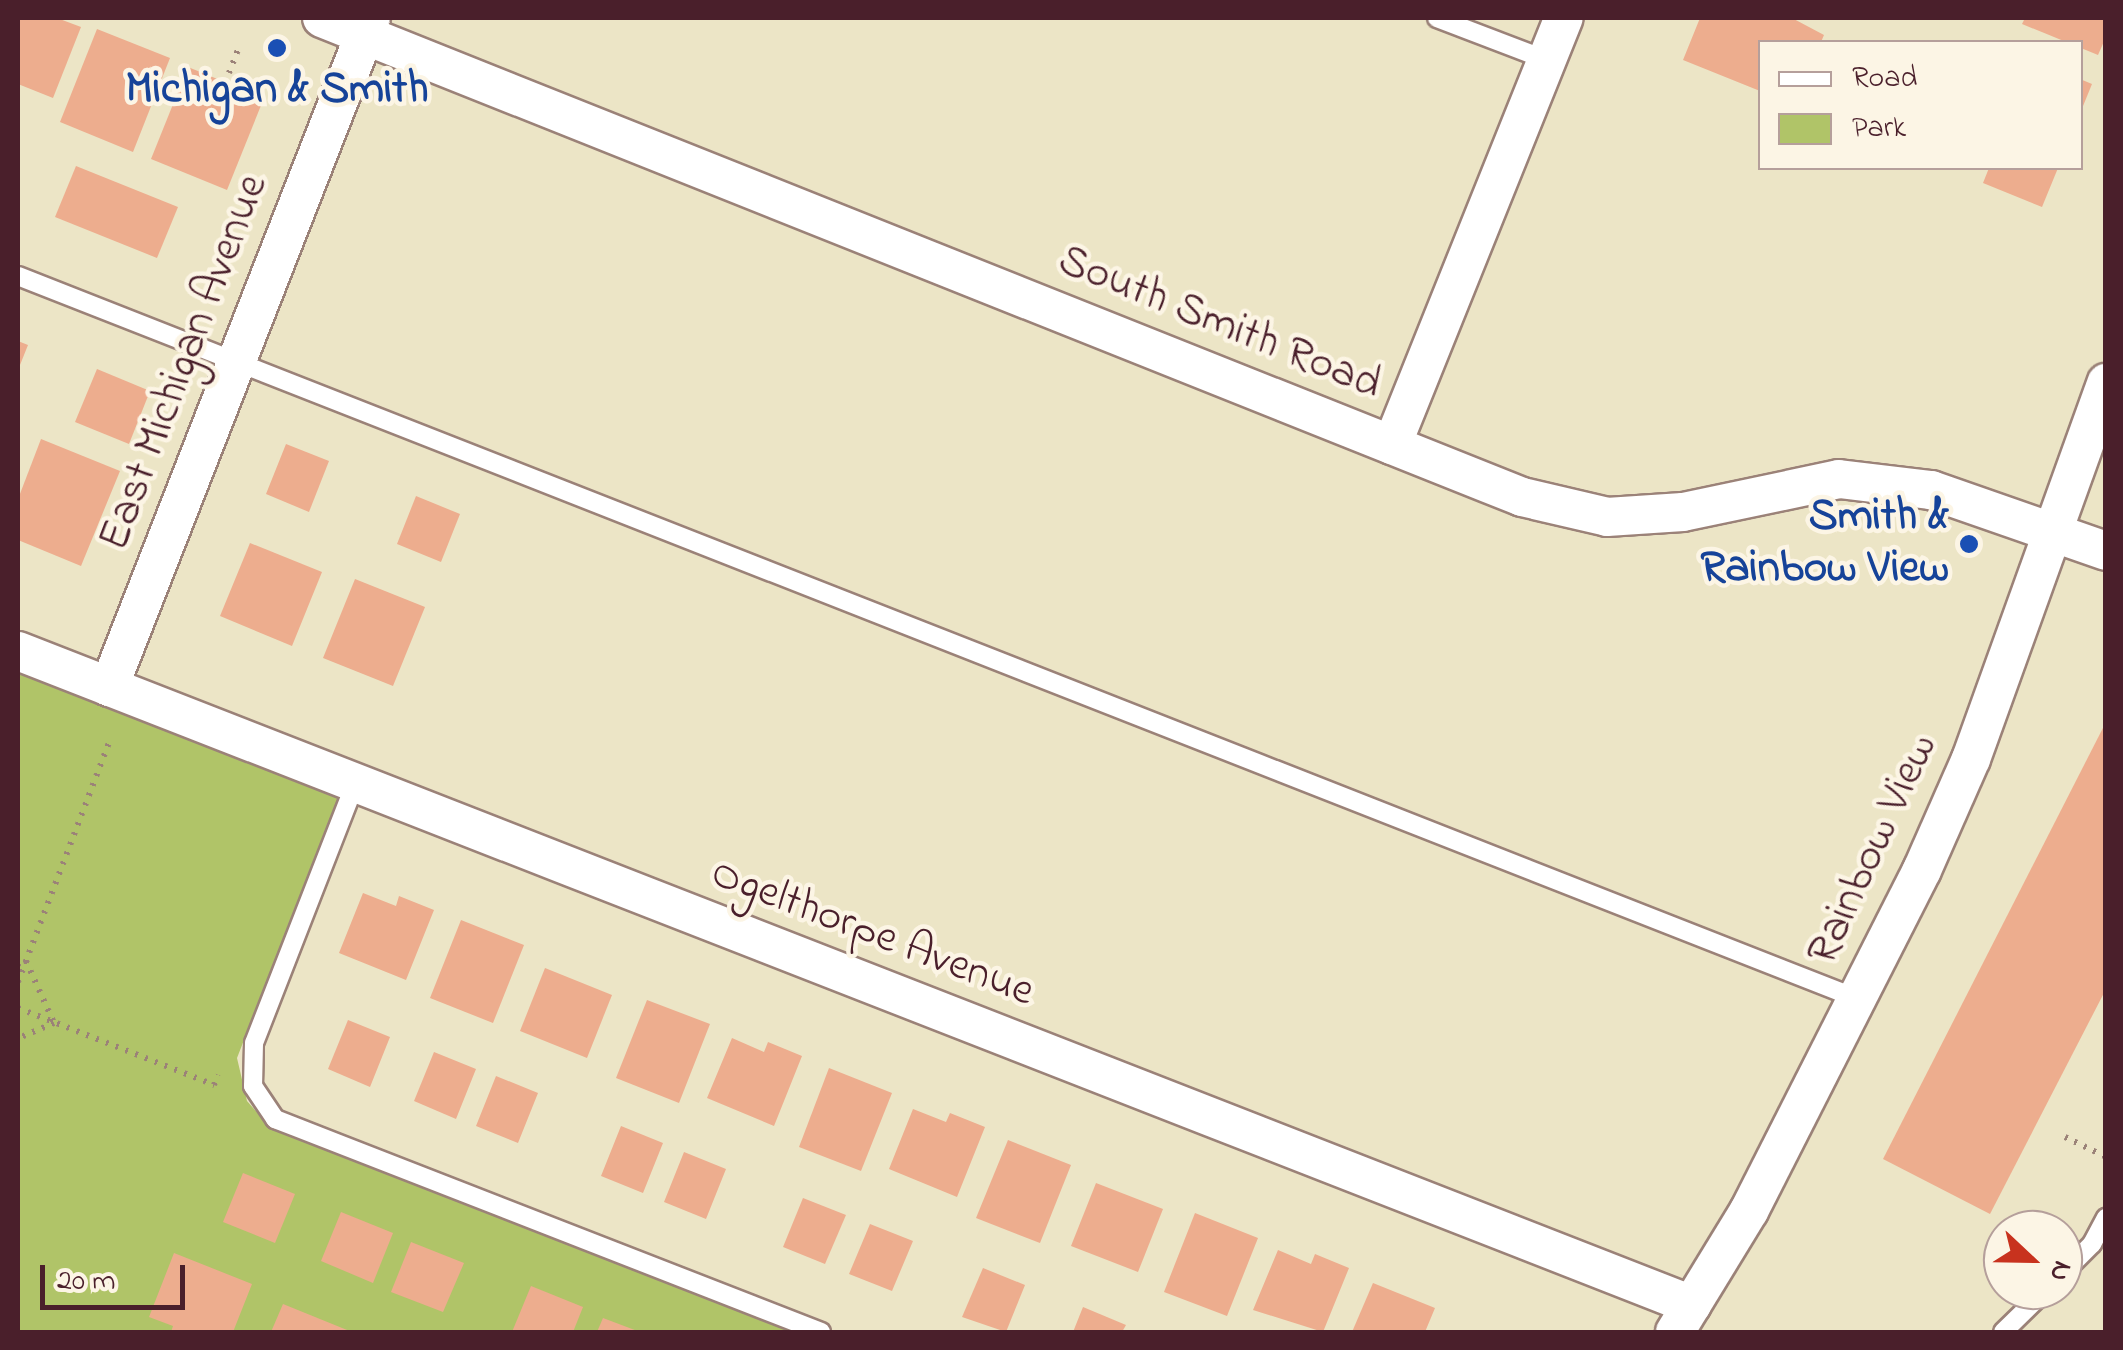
<!DOCTYPE html>
<style>
body{margin:0}
#map{position:relative;width:2123px;height:1350px;overflow:hidden;background:#ece5c6;font-family:"Indie Flower",sans-serif}
div>[style]{position:absolute}
[style*='--x']{left:calc(var(--x)*1px);top:calc(var(--y)*1px);width:calc(var(--w)*1px);rotate:calc(var(--a)*1deg)}
.green>*{inset:0;background:#b0c468}
.building>*{inset:0;background:#edad8e}
.path>*{height:6px;margin-top:-3px;transform-origin:0;background:repeating-linear-gradient(90deg,#9b8278 0 2.5px,transparent 0 10.5px)}
.roads{filter:drop-shadow(2px 0 #9b8278) drop-shadow(-2px 0 #9b8278) drop-shadow(0 2px #9b8278) drop-shadow(0 -2px #9b8278)}
.lane>*{height:18px;margin:-9px;padding:0 9px;transform-origin:9px;border-radius:9px;background:#fff}
.street>*{height:38px;margin:-19px;padding:0 19px;transform-origin:19px;border-radius:19px;background:#fff}
.dots>*{width:28px;height:28px;translate:-50% -50%;box-sizing:border-box;border:5px solid #fcf5e5;border-radius:50%}
span{translate:-50% -50%;white-space:nowrap;text-align:center;line-height:1.15;-webkit-text-stroke:9px #fcf5e5;paint-order:stroke}
.transit-label{font-size:45px;color:#164399;font-weight:700}
.right{translate:-100% -50%;text-align:right}
.street-label{font-size:45px;color:#4a1f2b}
.frame{position:absolute;inset:0;border:20px solid #4a1f2b;pointer-events:none}
.legend{position:absolute;left:1758px;top:40px;width:325px;height:130px;box-sizing:border-box;background:#fcf5e5;border:2px solid #b59f9b;margin:0;padding:12px 18px;list-style:none;font-size:30px;color:#4a1f2b}
.legend li{display:flex;align-items:center;gap:20px;height:50px}
.legend b{width:50px;border:2px solid #b59f9b}
.north{position:absolute;left:1983px;top:1210px;width:100px;height:100px;box-sizing:border-box;background:#fcf5e5;border:2px solid #b59f9b;border-radius:50%;rotate:112deg;font-size:28px;font-weight:700;line-height:40px;text-align:center;color:#4a1f2b}
.north::after{content:'';display:block;margin:auto;width:35px;height:45px;background:#c8321e;clip-path:polygon(50% 0,100% 100%,50% 72%,0 100%)}
.scale{position:absolute;left:40px;top:1265px;width:145px;height:45px;box-sizing:border-box;border:5px solid #4a1f2b;border-top:0;padding-left:12px;font-size:30px;line-height:35px;white-space:nowrap;color:#4a1f2b;-webkit-text-stroke:8px #fcf5e5;paint-order:stroke}
</style>
<div id="map">
<div class="green">
<div style="clip-path:polygon(18px 665px,341px 791px,237px 1058px,247px 1101px,271px 1128px,794px 1332px,18px 1332px)"></div>
</div>
<div class="building">
<div style="clip-path:polygon(18px 18px,57px 18px,81px 27px,53px 98px,18px 84px)"></div>
<div style="clip-path:polygon(1700px 18px,1792px 18px,1824px 35px,1821px 42px,1760px 42px,1760px 91px,1683px 60px)"></div>
<div style="clip-path:polygon(2025px 18px,2106px 18px,2106px 37px,2098px 55px,2022px 24px)"></div>
<div style="clip-path:polygon(97px 29px,170px 58px,133px 152px,60px 122px)"></div>
<div style="clip-path:polygon(188px 67px,264px 98px,227px 190px,151px 159px)"></div>
<div style="clip-path:polygon(2080px 79px,2092px 84px,2081px 111px,2080px 111px)"></div>
<div style="clip-path:polygon(76px 166px,178px 207px,157px 258px,55px 217px)"></div>
<div style="clip-path:polygon(1989px 168px,2058px 168px,2042px 207px,1983px 183px)"></div>
<div style="clip-path:polygon(18px 341px,28px 345px,18px 370px)"></div>
<div style="clip-path:polygon(97px 369px,150px 391px,129px 444px,75px 422px)"></div>
<div style="clip-path:polygon(41px 439px,120px 471px,81px 566px,18px 540px,18px 499px)"></div>
<div style="clip-path:polygon(286px 444px,329px 461px,309px 512px,266px 494px)"></div>
<div style="clip-path:polygon(416px 496px,460px 514px,441px 562px,397px 544px)"></div>
<div style="clip-path:polygon(250px 543px,322px 572px,292px 646px,220px 616px)"></div>
<div style="clip-path:polygon(355px 579px,425px 607px,393px 686px,323px 658px)"></div>
<div style="clip-path:polygon(2106px 722px,2106px 989px,1990px 1214px,1883px 1159px)"></div>
<div style="clip-path:polygon(363px 893px,396px 906px,399px 896px,434px 910px,406px 980px,339px 953px)"></div>
<div style="clip-path:polygon(461px 920px,524px 945px,493px 1023px,430px 998px)"></div>
<div style="clip-path:polygon(545px 968px,612px 995px,587px 1058px,520px 1031px)"></div>
<div style="clip-path:polygon(647px 1000px,710px 1024px,679px 1103px,616px 1078px)"></div>
<div style="clip-path:polygon(348px 1020px,390px 1037px,370px 1087px,328px 1069px)"></div>
<div style="clip-path:polygon(732px 1038px,764px 1052px,768px 1042px,802px 1056px,774px 1126px,707px 1098px)"></div>
<div style="clip-path:polygon(434px 1052px,476px 1069px,456px 1119px,414px 1101px)"></div>
<div style="clip-path:polygon(829px 1068px,892px 1093px,861px 1171px,799px 1147px)"></div>
<div style="clip-path:polygon(496px 1076px,538px 1093px,518px 1143px,476px 1126px)"></div>
<div style="clip-path:polygon(913px 1109px,946px 1122px,950px 1113px,985px 1127px,957px 1197px,889px 1169px)"></div>
<div style="clip-path:polygon(621px 1126px,663px 1143px,643px 1193px,601px 1176px)"></div>
<div style="clip-path:polygon(1008px 1140px,1071px 1165px,1040px 1243px,976px 1218px)"></div>
<div style="clip-path:polygon(684px 1152px,726px 1169px,706px 1219px,664px 1202px)"></div>
<div style="clip-path:polygon(243px 1173px,295px 1194px,275px 1243px,223px 1222px)"></div>
<div style="clip-path:polygon(1096px 1183px,1163px 1209px,1138px 1272px,1071px 1246px)"></div>
<div style="clip-path:polygon(803px 1198px,846px 1215px,825px 1264px,783px 1247px)"></div>
<div style="clip-path:polygon(341px 1212px,393px 1233px,373px 1283px,321px 1261px)"></div>
<div style="clip-path:polygon(1195px 1213px,1258px 1238px,1227px 1316px,1164px 1292px)"></div>
<div style="clip-path:polygon(870px 1224px,913px 1241px,892px 1291px,849px 1274px)"></div>
<div style="clip-path:polygon(411px 1242px,464px 1263px,443px 1312px,391px 1292px)"></div>
<div style="clip-path:polygon(1278px 1250px,1311px 1264px,1315px 1254px,1349px 1268px,1323px 1332px,1253px 1310px)"></div>
<div style="clip-path:polygon(174px 1253px,252px 1284px,233px 1332px,171px 1332px,173px 1326px,149px 1317px)"></div>
<div style="clip-path:polygon(983px 1268px,1025px 1285px,1006px 1332px,962px 1317px)"></div>
<div style="clip-path:polygon(1373px 1283px,1435px 1308px,1425px 1332px,1352px 1332px)"></div>
<div style="clip-path:polygon(531px 1286px,583px 1307px,573px 1332px,512px 1332px)"></div>
<div style="clip-path:polygon(283px 1304px,352px 1332px,271px 1332px)"></div>
<div style="clip-path:polygon(1083px 1307px,1126px 1325px,1122px 1332px,1073px 1332px)"></div>
<div style="clip-path:polygon(603px 1318px,640px 1332px,597px 1332px)"></div>
</div>
<div class="path">
<div style="--x:229;--y:73;--w:28;--a:-69"></div>
<div style="--x:18;--y:964;--w:9;--a:-21"></div>
<div style="--x:26;--y:961;--w:68;--a:65.7"></div>
<div style="--x:54;--y:1023;--w:39;--a:157"></div>
<div style="--x:18;--y:982;--w:262;--a:-69.2"></div>
<div style="--x:18;--y:1008;--w:211;--a:21.4"></div>
<div style="--x:214;--y:1085;--w:11;--a:-68"></div>
<div style="--x:2065;--y:1137;--w:46;--a:26"></div>
</div>
<div class="roads">
<div class="lane">
<div style="--x:1437;--y:18;--w:118;--a:20.9"></div>
<div style="--x:18;--y:276;--w:1977;--a:21.45"></div>
<div style="--x:355;--y:784;--w:278;--a:111.3"></div>
<div style="--x:254;--y:1043;--w:43;--a:91.3"></div>
<div style="--x:253;--y:1086;--w:40;--a:56"></div>
<div style="--x:275;--y:1119;--w:586;--a:21.31"></div>
<div style="--x:2063;--y:1273;--w:41;--a:-45"></div>
<div style="--x:2092;--y:1244;--w:30;--a:-62"></div>
<div style="--x:2003;--y:1332;--w:60;--a:-44.3"></div>
</div>
<div class="street">
<div style="--x:322;--y:18;--w:1292;--a:21.76"></div>
<div style="--x:1522;--y:497;--w:87;--a:13.2"></div>
<div style="--x:1607;--y:517;--w:76;--a:-3.8"></div>
<div style="--x:1683;--y:512;--w:159;--a:-11.9"></div>
<div style="--x:1839;--y:479;--w:93;--a:6.8"></div>
<div style="--x:1931;--y:490;--w:185;--a:19.2"></div>
<div style="--x:1392;--y:445;--w:460;--a:-68.1"></div>
<div style="--x:18;--y:651;--w:1797;--a:21.34"></div>
<div style="--x:109;--y:687;--w:718;--a:-68.61"></div>
<div style="--x:1675;--y:1332;--w:142;--a:-58.6"></div>
<div style="--x:1749;--y:1211;--w:382;--a:-63.1"></div>
<div style="--x:1922;--y:870;--w:121;--a:-66.2"></div>
<div style="--x:1971;--y:759;--w:400;--a:-70.2"></div>
</div>
</div>
<div class="dots">
<div style="left:277px;top:48px;background:#1a4fb4"></div>
<div style="left:1969px;top:544px;background:#1a4fb4"></div>
</div>
<div class="transit-label">
<span style="left:277px;top:91px">Michigan &amp; Smith</span>
<span class="right" style="left:1949px;top:544px">Smith &amp;<br>Rainbow View</span>
</div>
<div class="street-label">
<span style="left:1219px;top:324px;rotate:22deg">South Smith Road</span>
<span style="left:185px;top:363px;rotate:-69deg">East Michigan Avenue</span>
<span style="left:1874px;top:850px;rotate:-65deg">Rainbow View</span>
<span style="left:872px;top:934px;rotate:21deg">Ogelthorpe Avenue</span>
</div>
<div class="frame"></div>
<ul class="legend">
<li><b style="height:12px;background:#fff"></b>Road</li>
<li><b style="height:28px;background:#b0c468"></b>Park</li>
</ul>
<div class="north">N</div>
<div class="scale">20 m</div>
</div>
